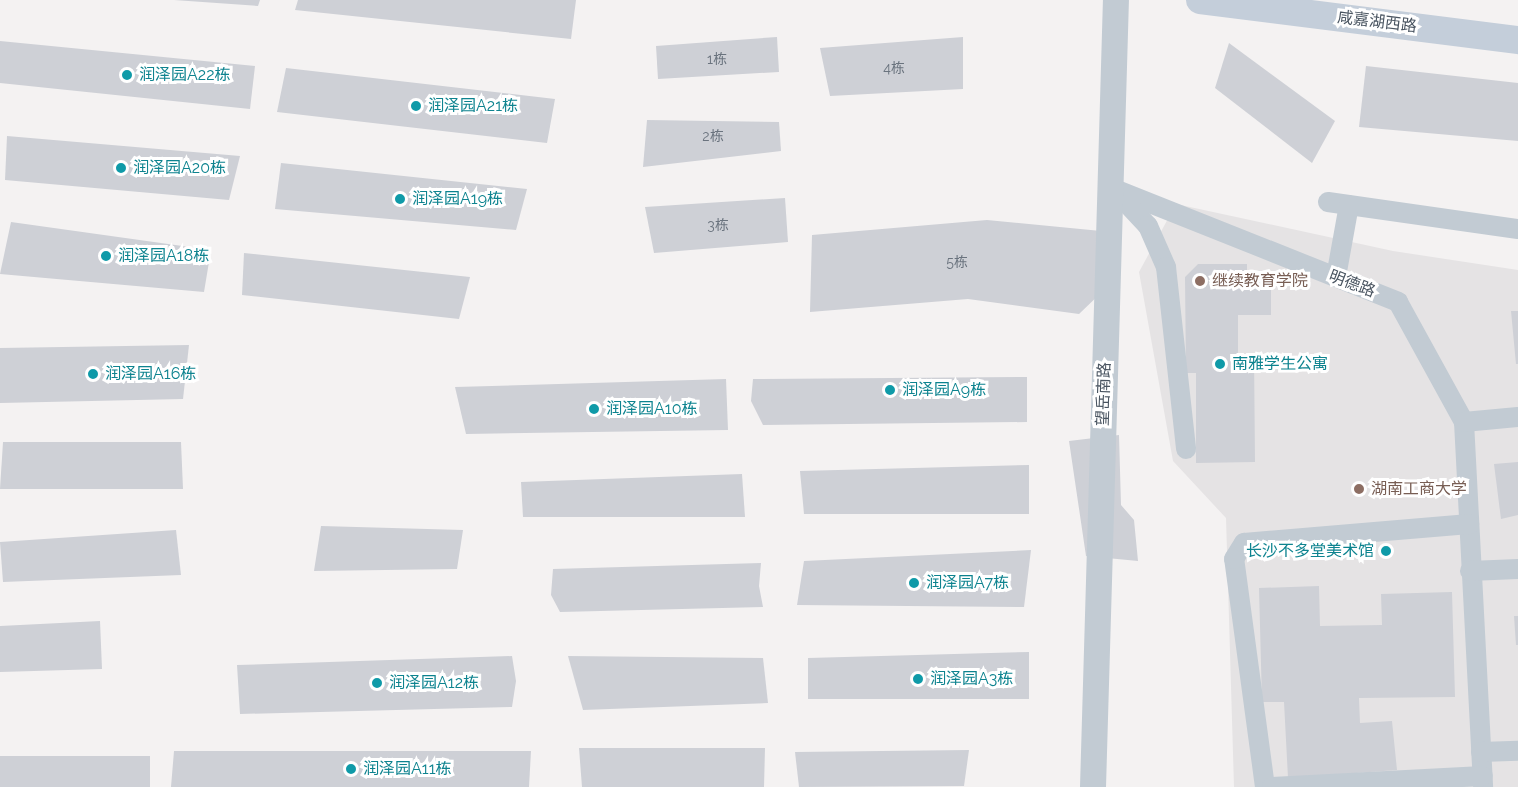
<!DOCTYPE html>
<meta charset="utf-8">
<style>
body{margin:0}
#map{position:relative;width:1518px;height:787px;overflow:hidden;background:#f4f2f2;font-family:Raleway,"Noto Sans SC",sans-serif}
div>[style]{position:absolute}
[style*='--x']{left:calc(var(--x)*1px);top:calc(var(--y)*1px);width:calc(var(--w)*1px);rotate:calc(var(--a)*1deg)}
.education>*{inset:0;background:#e5e3e4}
.building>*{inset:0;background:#ced0d6}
.minor>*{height:20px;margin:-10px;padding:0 10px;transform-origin:10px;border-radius:10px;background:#c2cbd3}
.tertiary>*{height:26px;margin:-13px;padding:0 13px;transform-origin:13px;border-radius:13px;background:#c2cbd3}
.secondary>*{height:28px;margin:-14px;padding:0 14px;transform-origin:14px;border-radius:14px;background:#c4ceda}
.dots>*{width:16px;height:16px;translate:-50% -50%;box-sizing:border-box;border:3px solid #fff;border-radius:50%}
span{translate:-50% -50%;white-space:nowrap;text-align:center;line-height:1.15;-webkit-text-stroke:6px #fff;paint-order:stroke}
.number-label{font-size:14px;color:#6a737e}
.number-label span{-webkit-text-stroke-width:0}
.street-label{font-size:16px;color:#495460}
.culture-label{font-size:16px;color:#0d838f}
.left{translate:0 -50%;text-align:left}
.right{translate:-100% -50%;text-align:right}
.education-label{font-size:16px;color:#785e54}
</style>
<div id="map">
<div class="education">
<div style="clip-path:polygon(1176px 204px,1393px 251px,1518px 270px,1518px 787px,1234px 787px,1226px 518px,1173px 461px,1139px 272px)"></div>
</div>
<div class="building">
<div style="clip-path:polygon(174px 0,260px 0,258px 6px)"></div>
<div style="clip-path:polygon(298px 0,576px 0,571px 39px,295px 10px)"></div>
<div style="clip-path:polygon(777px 37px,779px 72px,658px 79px,656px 46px)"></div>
<div style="clip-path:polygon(963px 37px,963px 89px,830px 96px,820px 48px)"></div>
<div style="clip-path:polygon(0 41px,255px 66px,250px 109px,0 83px)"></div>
<div style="clip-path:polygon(1229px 43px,1335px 121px,1312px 163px,1215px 88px)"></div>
<div style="clip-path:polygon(1366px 66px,1518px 83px,1518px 141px,1359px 127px)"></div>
<div style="clip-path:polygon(286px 68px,555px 99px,547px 143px,277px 112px)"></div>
<div style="clip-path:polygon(647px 120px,779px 122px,781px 151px,643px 167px)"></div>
<div style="clip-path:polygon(7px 136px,240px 156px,229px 200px,5px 180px)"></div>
<div style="clip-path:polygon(281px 163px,527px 189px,516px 230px,275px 209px)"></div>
<div style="clip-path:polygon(785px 198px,788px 242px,654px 253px,645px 207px)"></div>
<div style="clip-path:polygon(987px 220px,1101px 231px,1104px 290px,1079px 314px,968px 299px,810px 312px,812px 235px)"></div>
<div style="clip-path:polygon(11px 222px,211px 250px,204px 292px,0 274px)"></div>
<div style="clip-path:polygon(244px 253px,470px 277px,459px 319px,242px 295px)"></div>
<div style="clip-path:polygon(1198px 264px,1247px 264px,1247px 273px,1271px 273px,1271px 315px,1238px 315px,1238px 354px,1254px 354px,1255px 462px,1196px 463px,1196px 373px,1186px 373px,1185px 277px)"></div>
<div style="clip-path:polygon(1511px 311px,1518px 311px,1518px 364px,1516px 364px)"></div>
<div style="clip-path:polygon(189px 345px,183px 399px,0 403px,0 348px)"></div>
<div style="clip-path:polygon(1027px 377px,1027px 422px,763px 425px,751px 401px,753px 379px)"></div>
<div style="clip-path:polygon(726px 379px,728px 430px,466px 434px,455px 387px)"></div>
<div style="clip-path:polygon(1119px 435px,1121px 505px,1134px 520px,1138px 561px,1086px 556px,1069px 441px)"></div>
<div style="clip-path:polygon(3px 442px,181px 442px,183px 489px,0 489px)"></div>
<div style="clip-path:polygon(1518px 462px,1518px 515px,1501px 519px,1494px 464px)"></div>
<div style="clip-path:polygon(1029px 465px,1029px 514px,804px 514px,800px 471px)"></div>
<div style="clip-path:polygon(742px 474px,745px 517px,523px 517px,521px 482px)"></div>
<div style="clip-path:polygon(321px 526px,463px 530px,457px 569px,314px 571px)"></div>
<div style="clip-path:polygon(176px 530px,181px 575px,3px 582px,0 542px)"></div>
<div style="clip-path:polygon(1031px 550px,1024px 607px,797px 605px,804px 561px)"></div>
<div style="clip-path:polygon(761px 563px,759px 586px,763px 607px,560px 612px,551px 595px,553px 569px)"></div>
<div style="clip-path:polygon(1319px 586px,1320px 626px,1382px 625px,1381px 594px,1452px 592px,1455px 697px,1359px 698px,1360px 723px,1392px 721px,1397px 770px,1288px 778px,1284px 702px,1262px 702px,1259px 588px)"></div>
<div style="clip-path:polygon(1514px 616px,1518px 616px,1518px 645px,1516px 645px)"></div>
<div style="clip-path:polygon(100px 621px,102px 669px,0 672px,0 626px)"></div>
<div style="clip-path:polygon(1029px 652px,1029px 699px,808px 699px,808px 658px)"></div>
<div style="clip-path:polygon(512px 656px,516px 681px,512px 707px,240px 714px,237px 665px)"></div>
<div style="clip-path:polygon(568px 656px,763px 658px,768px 703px,583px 710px)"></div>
<div style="clip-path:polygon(579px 748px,765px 748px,764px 787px,582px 787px)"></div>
<div style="clip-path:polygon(969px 750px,964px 786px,799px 787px,795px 752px)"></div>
<div style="clip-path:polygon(174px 751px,531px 751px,529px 787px,171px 787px)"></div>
<div style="clip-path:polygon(0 756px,150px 756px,150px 787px,0 787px)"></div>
</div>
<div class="minor">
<div style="--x:1112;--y:188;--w:308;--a:21.7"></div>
<div style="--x:1398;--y:302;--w:137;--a:61.2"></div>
<div style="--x:1464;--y:422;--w:365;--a:87"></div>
<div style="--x:1117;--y:193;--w:45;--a:46.8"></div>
<div style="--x:1148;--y:226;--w:45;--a:66.3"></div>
<div style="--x:1166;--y:267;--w:183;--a:83.7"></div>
<div style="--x:1328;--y:202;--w:192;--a:8.1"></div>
<div style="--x:1336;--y:277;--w:73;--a:-79.8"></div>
<div style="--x:1464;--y:422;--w:54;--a:-5.3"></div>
<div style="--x:1470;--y:571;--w:48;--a:-2.4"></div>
<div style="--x:1481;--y:752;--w:37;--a:-2"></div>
<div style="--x:1265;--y:787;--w:230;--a:-97.7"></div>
<div style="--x:1234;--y:559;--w:19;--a:-58"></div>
<div style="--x:1244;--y:543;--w:226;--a:-4.8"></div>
<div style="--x:1272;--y:787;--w:211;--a:-3"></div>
</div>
<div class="tertiary">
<div style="--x:1093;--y:787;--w:787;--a:-88.33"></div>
</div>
<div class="secondary">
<div style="--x:1200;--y:0;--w:321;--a:7.2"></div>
</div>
<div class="dots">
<div style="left:127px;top:75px;background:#0f9aa8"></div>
<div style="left:416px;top:106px;background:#0f9aa8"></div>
<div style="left:121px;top:168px;background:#0f9aa8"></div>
<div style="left:400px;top:199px;background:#0f9aa8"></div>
<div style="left:106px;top:256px;background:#0f9aa8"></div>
<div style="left:1200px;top:281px;background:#8d6e63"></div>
<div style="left:1220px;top:364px;background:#0f9aa8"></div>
<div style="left:93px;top:374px;background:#0f9aa8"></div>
<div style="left:890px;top:390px;background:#0f9aa8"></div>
<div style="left:594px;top:409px;background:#0f9aa8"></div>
<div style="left:1359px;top:489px;background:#8d6e63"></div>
<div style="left:1386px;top:551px;background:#0f9aa8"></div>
<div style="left:914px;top:583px;background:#0f9aa8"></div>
<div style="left:918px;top:679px;background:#0f9aa8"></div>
<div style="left:377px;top:683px;background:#0f9aa8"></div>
<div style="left:351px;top:769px;background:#0f9aa8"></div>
</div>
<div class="number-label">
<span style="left:717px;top:59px">1栋</span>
<span style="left:894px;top:68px">4栋</span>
<span style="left:713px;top:136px">2栋</span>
<span style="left:718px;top:225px">3栋</span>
<span style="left:957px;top:262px">5栋</span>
</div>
<div class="street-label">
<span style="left:1377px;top:22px;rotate:7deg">咸嘉湖西路</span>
<span style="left:1352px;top:284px;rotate:21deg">明德路</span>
<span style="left:1104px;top:394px;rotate:-88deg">望岳南路</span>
</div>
<div class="culture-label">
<span class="left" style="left:139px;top:75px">润泽园A22栋</span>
<span class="left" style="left:428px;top:106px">润泽园A21栋</span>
<span class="left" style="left:133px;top:168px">润泽园A20栋</span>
<span class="left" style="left:412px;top:199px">润泽园A19栋</span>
<span class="left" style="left:118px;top:256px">润泽园A18栋</span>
<span class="left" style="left:1232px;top:364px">南雅学生公寓</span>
<span class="left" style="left:105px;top:374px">润泽园A16栋</span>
<span class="left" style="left:902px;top:390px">润泽园A9栋</span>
<span class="left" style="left:606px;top:409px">润泽园A10栋</span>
<span class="right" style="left:1374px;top:551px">长沙不多堂美术馆</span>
<span class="left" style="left:926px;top:583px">润泽园A7栋</span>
<span class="left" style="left:930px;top:679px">润泽园A3栋</span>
<span class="left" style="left:389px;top:683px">润泽园A12栋</span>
<span class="left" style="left:363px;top:769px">润泽园A11栋</span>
</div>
<div class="education-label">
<span class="left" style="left:1212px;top:281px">继续教育学院</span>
<span class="left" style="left:1371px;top:489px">湖南工商大学</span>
</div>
</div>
